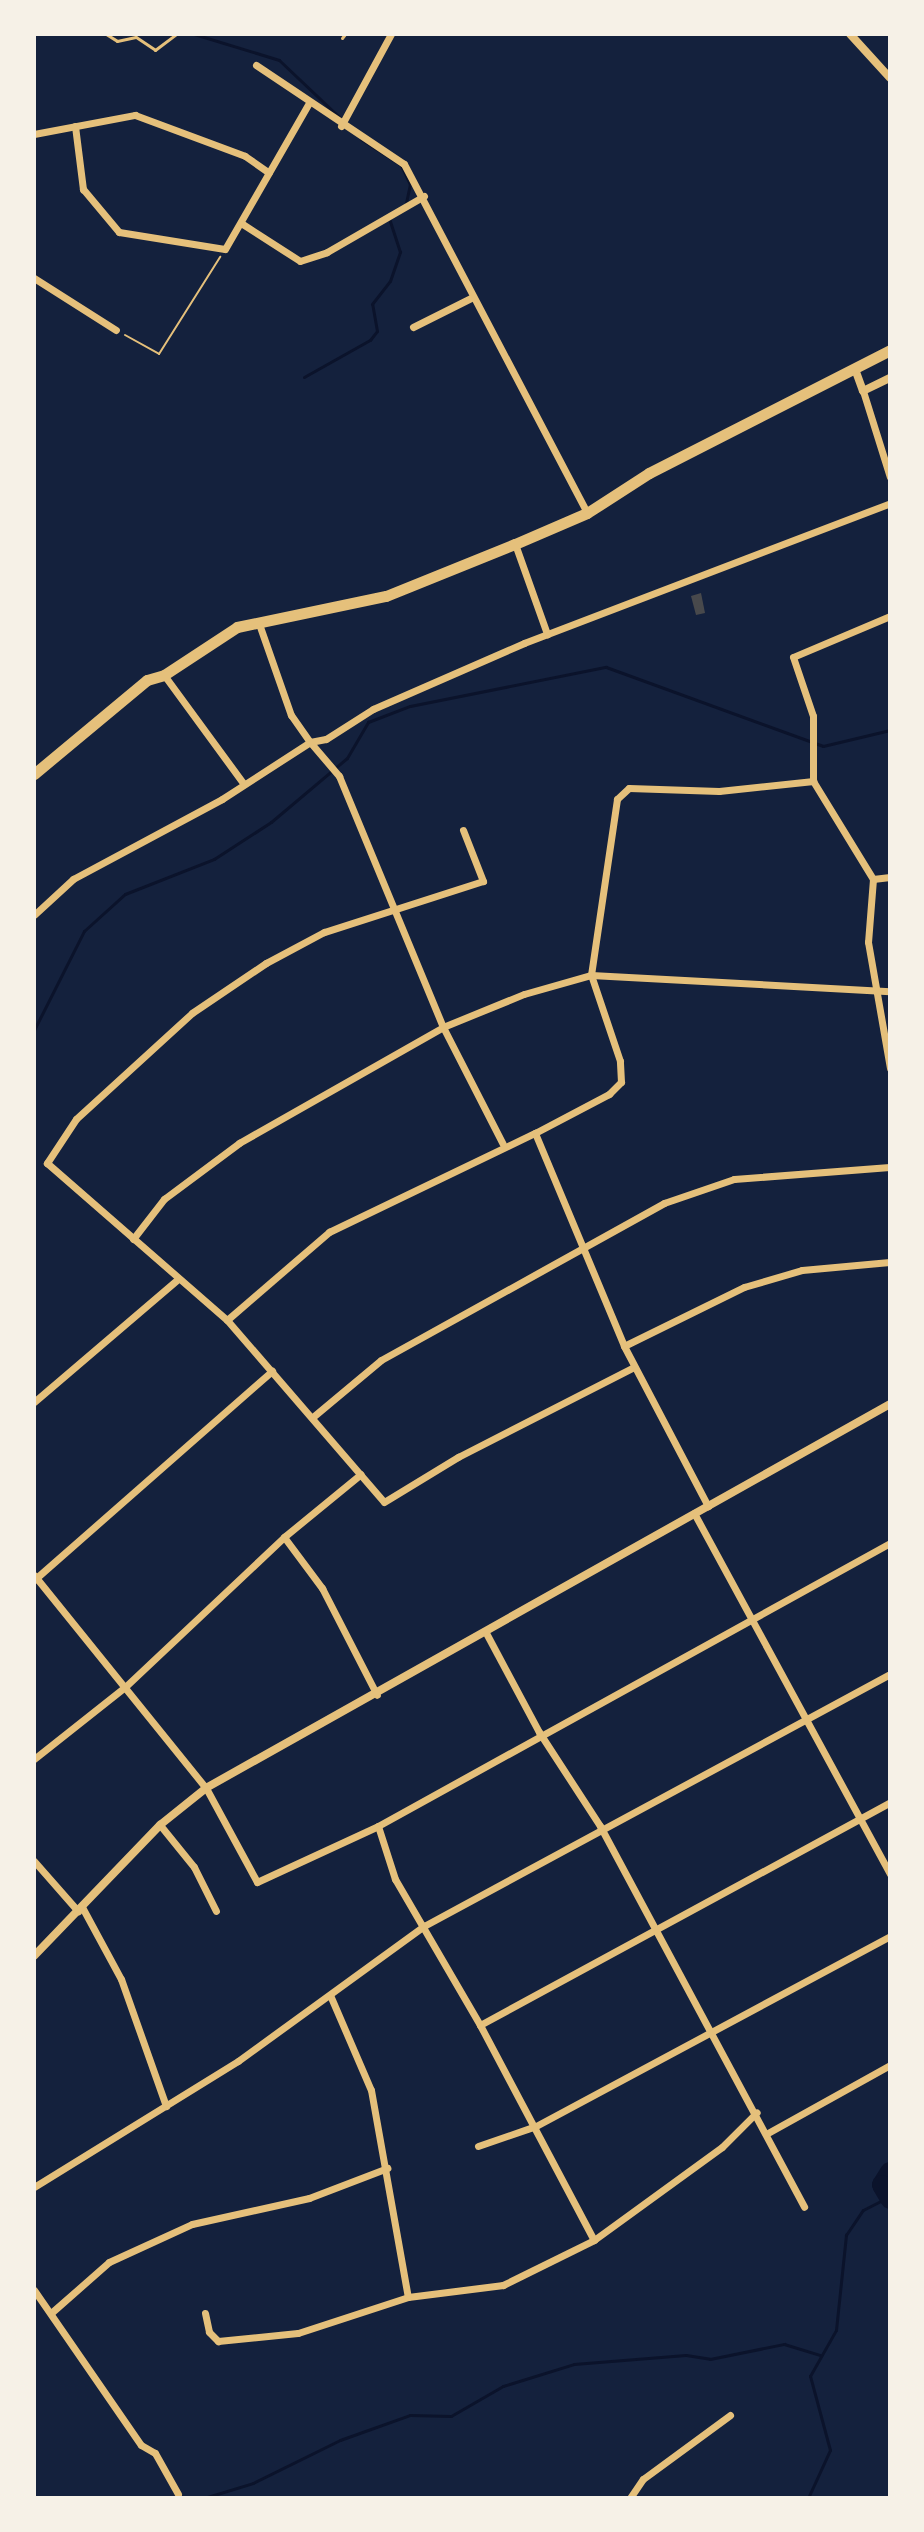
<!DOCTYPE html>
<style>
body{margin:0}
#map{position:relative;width:924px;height:2532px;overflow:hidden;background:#14213d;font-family:"PT Sans Narrow",sans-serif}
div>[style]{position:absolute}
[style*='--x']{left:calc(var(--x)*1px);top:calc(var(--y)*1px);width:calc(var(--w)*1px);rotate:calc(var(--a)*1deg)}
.stream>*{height:3px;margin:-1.5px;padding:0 1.5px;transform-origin:1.5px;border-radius:1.5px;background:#0b132b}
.river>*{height:20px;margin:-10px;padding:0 10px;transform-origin:10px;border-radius:10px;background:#0b132b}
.building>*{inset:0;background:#48494c}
.path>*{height:2px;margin:-1px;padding:0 1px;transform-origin:1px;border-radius:1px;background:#e5c07b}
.service>*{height:3px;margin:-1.5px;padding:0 1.5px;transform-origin:1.5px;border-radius:1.5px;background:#e5c07b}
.minor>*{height:7px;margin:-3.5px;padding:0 3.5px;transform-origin:3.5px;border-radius:3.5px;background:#e5c07b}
.tertiary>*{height:8px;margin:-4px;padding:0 4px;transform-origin:4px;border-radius:4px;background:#e5c07b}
.primary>*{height:11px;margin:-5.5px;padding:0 5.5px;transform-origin:5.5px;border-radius:5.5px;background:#e5c07b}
span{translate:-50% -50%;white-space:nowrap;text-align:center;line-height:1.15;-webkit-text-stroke:8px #f6f1e7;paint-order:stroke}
.frame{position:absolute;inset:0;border:36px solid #f6f1e7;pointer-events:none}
</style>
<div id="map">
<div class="stream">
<div style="--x:194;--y:34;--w:89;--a:17"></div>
<div style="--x:279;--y:60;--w:83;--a:43.5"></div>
<div style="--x:361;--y:139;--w:48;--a:33"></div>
<div style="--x:401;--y:165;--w:21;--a:65"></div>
<div style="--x:410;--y:184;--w:19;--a:102"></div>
<div style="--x:304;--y:377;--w:76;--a:-29.3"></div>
<div style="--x:370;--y:340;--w:11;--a:-52"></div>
<div style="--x:377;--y:331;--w:27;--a:-100"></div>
<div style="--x:372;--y:304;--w:29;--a:-52"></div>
<div style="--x:390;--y:281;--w:31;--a:-71"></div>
<div style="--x:400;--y:252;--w:35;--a:-108"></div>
<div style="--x:34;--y:1030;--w:111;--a:-63.2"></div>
<div style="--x:84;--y:931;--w:55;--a:-42.1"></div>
<div style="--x:125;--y:894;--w:96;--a:-21.5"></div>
<div style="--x:214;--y:859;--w:68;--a:-33"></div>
<div style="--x:271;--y:822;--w:99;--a:-40.1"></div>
<div style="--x:347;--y:758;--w:42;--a:-59.7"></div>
<div style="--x:368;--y:722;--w:45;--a:-20.9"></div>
<div style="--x:410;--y:706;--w:200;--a:-11.3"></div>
<div style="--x:606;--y:667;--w:231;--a:20"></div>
<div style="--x:823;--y:746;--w:69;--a:-13.4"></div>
<div style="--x:204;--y:2498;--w:51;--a:-17"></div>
<div style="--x:253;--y:2483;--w:97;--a:-26.3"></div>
<div style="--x:340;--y:2440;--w:74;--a:-19.7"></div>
<div style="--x:410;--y:2415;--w:41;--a:1.4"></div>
<div style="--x:451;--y:2416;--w:60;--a:-30"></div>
<div style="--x:503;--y:2386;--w:74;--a:-17.2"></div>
<div style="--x:574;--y:2364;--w:112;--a:-4.6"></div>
<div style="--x:686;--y:2355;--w:24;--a:9"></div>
<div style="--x:710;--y:2359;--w:76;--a:-11.5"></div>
<div style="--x:784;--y:2344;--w:38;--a:17"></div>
<div style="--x:808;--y:2498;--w:53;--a:-65.4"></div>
<div style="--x:830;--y:2450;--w:77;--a:-105.1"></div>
<div style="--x:810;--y:2376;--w:53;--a:-60.5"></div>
<div style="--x:836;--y:2330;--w:96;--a:-84"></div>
<div style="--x:846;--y:2235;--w:30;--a:-56"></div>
<div style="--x:863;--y:2210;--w:28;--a:-27"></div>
</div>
<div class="river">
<div style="--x:890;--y:2172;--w:15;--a:122"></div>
<div style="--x:882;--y:2185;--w:16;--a:60"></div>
</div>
<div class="building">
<div style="clip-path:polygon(701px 593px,705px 613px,696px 615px,691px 596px)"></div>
</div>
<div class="path">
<div style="--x:125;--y:335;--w:39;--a:29"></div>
<div style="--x:159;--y:354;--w:115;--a:-57.8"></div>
</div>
<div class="service">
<div style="--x:106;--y:34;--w:13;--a:32"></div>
<div style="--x:117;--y:41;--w:19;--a:-12"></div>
<div style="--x:136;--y:37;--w:23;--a:34"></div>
<div style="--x:155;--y:50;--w:26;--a:-37"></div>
<div style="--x:342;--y:38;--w:5;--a:-53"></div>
</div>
<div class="minor">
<div style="--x:256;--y:65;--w:178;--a:33.8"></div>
<div style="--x:404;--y:164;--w:394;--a:62.3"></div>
<div style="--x:75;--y:126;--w:64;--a:82.8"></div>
<div style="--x:83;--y:189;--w:56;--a:50.1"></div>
<div style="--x:119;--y:232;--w:107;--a:9.1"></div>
<div style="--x:225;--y:249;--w:168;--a:-60.1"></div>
<div style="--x:341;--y:126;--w:105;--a:-61.5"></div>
<div style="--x:34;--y:134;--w:103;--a:-10.7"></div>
<div style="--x:135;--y:115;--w:117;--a:20.4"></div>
<div style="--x:245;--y:156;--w:29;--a:35"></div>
<div style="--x:241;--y:223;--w:70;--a:32.8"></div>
<div style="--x:300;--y:261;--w:28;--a:-18"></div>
<div style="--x:327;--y:252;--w:112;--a:-30"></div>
<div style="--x:34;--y:278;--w:97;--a:32.4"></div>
<div style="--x:413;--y:327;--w:67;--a:-26.6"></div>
<div style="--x:863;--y:391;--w:90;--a:72.6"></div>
<div style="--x:515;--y:544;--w:96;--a:70.4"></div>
<div style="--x:890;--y:616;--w:105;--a:157.1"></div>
<div style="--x:793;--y:657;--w:62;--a:71.3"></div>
<div style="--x:813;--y:716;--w:65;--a:90"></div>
<div style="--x:813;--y:781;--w:115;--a:58.5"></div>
<div style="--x:873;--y:879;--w:63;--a:94.5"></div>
<div style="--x:868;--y:942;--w:128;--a:80.1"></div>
<div style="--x:258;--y:621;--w:100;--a:70.7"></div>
<div style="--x:291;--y:715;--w:33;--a:55"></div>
<div style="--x:310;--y:742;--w:16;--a:-11"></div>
<div style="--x:326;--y:739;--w:56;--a:-32.6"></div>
<div style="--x:373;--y:709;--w:165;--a:-23.6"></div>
<div style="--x:524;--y:643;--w:392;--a:-20.9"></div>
<div style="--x:164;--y:675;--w:134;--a:53.8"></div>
<div style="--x:463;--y:830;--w:55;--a:68.6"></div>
<div style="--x:483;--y:881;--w:167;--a:162.2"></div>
<div style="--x:324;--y:932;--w:66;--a:151.9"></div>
<div style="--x:266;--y:963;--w:89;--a:146"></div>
<div style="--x:192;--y:1013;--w:157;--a:137.6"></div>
<div style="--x:76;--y:1119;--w:53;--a:123.4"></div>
<div style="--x:47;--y:1163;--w:239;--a:41.1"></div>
<div style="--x:227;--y:1320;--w:240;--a:49.2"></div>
<div style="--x:384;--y:1502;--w:87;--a:-31.3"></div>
<div style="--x:458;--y:1457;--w:198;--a:-27.1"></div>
<div style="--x:873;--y:879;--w:17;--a:-7"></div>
<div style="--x:34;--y:915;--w:53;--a:-42.7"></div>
<div style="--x:73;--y:879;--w:169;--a:-28.2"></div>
<div style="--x:222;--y:799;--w:105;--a:-32.9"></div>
<div style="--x:310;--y:742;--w:45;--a:49.5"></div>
<div style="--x:339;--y:776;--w:272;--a:67.5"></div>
<div style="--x:443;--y:1027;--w:131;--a:62.9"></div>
<div style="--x:535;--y:1133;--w:231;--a:67.3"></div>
<div style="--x:624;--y:1346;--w:181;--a:62.3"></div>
<div style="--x:133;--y:1239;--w:51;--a:-52.2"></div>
<div style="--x:164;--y:1199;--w:94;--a:-36.7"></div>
<div style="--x:239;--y:1143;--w:235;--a:-29.6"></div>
<div style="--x:443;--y:1027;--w:87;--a:-22.2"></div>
<div style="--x:524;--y:994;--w:70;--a:-15.8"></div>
<div style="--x:591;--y:975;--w:299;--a:3.1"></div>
<div style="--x:227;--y:1320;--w:135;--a:-40.8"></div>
<div style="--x:329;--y:1232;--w:229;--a:-25.7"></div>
<div style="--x:535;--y:1133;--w:84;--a:-27.8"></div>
<div style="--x:609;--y:1094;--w:17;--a:-45"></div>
<div style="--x:621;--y:1082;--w:21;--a:-93"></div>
<div style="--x:620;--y:1061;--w:91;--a:-108.6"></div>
<div style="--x:591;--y:975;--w:178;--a:-81.6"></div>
<div style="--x:617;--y:799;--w:16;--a:-43"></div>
<div style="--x:629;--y:788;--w:90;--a:1.9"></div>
<div style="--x:719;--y:791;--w:95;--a:-6.1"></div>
<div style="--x:624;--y:1346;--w:134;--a:-26.2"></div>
<div style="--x:744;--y:1287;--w:60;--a:-16.3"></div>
<div style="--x:802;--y:1270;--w:88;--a:-5.2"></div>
<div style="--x:34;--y:1402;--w:189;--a:-40.5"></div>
<div style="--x:314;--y:1416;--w:87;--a:-39.9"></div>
<div style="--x:381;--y:1360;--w:324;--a:-29"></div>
<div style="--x:664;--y:1203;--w:74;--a:-18.9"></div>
<div style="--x:734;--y:1179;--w:156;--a:-4.4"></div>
<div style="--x:694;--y:1513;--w:411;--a:61.5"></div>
<div style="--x:284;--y:1537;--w:64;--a:53.3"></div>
<div style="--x:322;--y:1588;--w:120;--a:62.8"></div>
<div style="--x:34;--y:1575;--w:274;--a:51.1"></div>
<div style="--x:206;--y:1788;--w:107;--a:61.5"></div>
<div style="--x:257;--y:1882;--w:133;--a:-24.8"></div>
<div style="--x:378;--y:1826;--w:585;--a:-28.93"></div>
<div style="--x:34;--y:1580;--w:317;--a:-41.3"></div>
<div style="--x:485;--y:1631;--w:115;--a:61.9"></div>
<div style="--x:539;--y:1732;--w:112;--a:57"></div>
<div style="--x:600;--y:1826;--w:432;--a:61.8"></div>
<div style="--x:34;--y:1759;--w:116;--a:-38.4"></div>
<div style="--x:125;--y:1687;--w:219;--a:-43.3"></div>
<div style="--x:284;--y:1537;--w:99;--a:-39.3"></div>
<div style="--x:160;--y:1825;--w:54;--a:51"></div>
<div style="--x:194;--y:1867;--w:49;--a:63.4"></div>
<div style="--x:378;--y:1826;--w:56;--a:72.2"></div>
<div style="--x:395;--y:1879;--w:169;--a:59.8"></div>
<div style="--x:480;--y:2025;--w:243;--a:62.1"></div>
<div style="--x:34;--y:1861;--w:67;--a:48.7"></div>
<div style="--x:82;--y:1907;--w:82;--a:61.6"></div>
<div style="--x:121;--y:1979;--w:135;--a:70.5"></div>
<div style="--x:330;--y:1995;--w:103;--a:66.7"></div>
<div style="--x:371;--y:2090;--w:210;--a:79.9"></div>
<div style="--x:480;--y:2025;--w:467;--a:-28.5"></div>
<div style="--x:766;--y:2134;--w:142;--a:-29.1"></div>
<div style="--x:478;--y:2146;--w:61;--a:-19"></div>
<div style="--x:536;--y:2126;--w:402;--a:-28.2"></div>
<div style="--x:34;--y:2187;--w:240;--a:-31.7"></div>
<div style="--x:238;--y:2061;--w:230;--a:-36"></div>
<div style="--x:424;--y:1926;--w:530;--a:-28.4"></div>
<div style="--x:34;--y:2290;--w:188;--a:55.4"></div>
<div style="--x:141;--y:2445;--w:16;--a:30"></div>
<div style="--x:155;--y:2453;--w:47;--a:60.7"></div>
<div style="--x:51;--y:2313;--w:77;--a:-41.3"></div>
<div style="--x:109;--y:2262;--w:91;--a:-24.6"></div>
<div style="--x:192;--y:2224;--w:120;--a:-12.5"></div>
<div style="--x:309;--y:2198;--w:84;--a:-21"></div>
<div style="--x:205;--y:2313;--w:19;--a:78"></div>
<div style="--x:209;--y:2332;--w:13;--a:45"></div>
<div style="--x:218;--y:2341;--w:80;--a:-5.7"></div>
<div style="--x:298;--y:2333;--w:116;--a:-18.1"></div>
<div style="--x:408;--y:2297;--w:96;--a:-7.2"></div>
<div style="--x:503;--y:2285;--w:102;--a:-26.3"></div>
<div style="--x:594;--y:2240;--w:158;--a:-36"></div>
<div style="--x:722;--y:2147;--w:49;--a:-45"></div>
<div style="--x:630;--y:2498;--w:23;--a:-56"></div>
<div style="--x:643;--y:2479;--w:108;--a:-36.3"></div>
</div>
<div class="tertiary">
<div style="--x:850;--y:34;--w:59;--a:47.7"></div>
<div style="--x:855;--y:369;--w:23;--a:70"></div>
<div style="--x:863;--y:391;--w:30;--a:-26"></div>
<div style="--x:34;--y:1956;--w:182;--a:-46.1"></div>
<div style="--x:160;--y:1825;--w:59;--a:-38.8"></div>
<div style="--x:206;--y:1788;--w:784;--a:-29.31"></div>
</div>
<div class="primary">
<div style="--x:34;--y:774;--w:147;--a:-39.8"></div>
<div style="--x:147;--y:680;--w:18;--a:-16"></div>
<div style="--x:164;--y:675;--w:87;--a:-33.3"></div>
<div style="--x:237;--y:627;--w:152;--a:-11.8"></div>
<div style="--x:386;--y:596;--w:139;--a:-22"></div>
<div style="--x:515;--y:544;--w:78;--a:-23.3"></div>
<div style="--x:587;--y:513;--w:74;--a:-32.8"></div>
<div style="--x:649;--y:473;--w:271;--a:-27"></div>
</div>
<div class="frame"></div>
</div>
